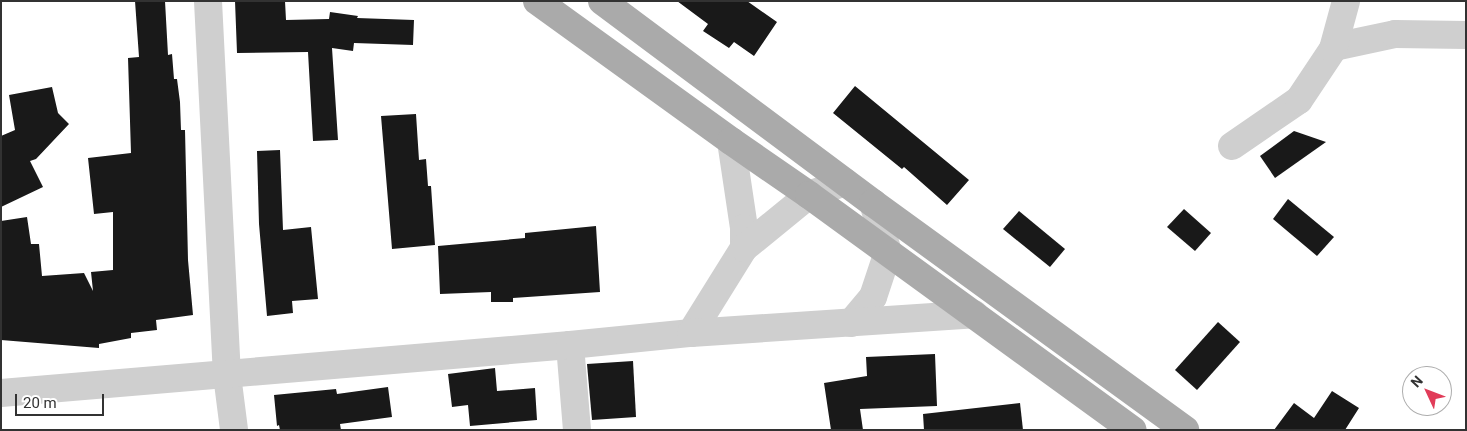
<!DOCTYPE html>
<style>
body{margin:0}
#map{position:relative;width:1467px;height:431px;overflow:hidden;background:#fff;font-family:Roboto,sans-serif}
div>[style]{position:absolute}
[style*='--x']{left:calc(var(--x)*1px);top:calc(var(--y)*1px);width:calc(var(--w)*1px);rotate:calc(var(--a)*1deg)}
.building>*{inset:0;background:#191919}
.minor>*{height:28px;margin:-14px;padding:0 14px;transform-origin:14px;border-radius:14px;background:#cfcfcf}
.major>*{height:28px;margin:-14px;padding:0 14px;transform-origin:14px;border-radius:14px;background:#aaa}
span{translate:-50% -50%;white-space:nowrap;text-align:center;line-height:1.15;-webkit-text-stroke:5px #fff;paint-order:stroke}
.frame{position:absolute;inset:0;border:2px solid #323232;pointer-events:none}
.north{position:absolute;left:1402px;top:366px;width:50px;height:50px;box-sizing:border-box;background:#fff;border:1px solid #adadad;border-radius:50%;rotate:313deg;font-size:14px;font-weight:700;line-height:20px;text-align:center;color:#323232}
.north::after{content:'';display:block;margin:auto;width:18px;height:22px;background:#e13c59;clip-path:polygon(50% 0,100% 100%,50% 72%,0 100%)}
.scale{position:absolute;left:15px;top:394px;width:89px;height:22px;box-sizing:border-box;border:2px solid #323232;border-top:0;padding-left:6px;font-size:15px;line-height:18px;white-space:nowrap;color:#323232;-webkit-text-stroke:4px #fff;paint-order:stroke}
</style>
<div id="map">
<div class="building">
<div style="clip-path:polygon(135px 1px,165px 1px,168px 55px,172px 54px,174px 79px,177px 79px,180px 102px,181px 130px,185px 130px,188px 260px,193px 315px,156px 320px,157px 330px,131px 333px,131px 338px,99px 344px,99px 348px,1px 340px,1px 221px,27px 217px,31px 244px,39px 244px,42px 276px,84px 273px,93px 291px,91px 272px,113px 270px,113px 212px,94px 214px,88px 158px,131px 153px,128px 58px,139px 57px)"></div>
<div style="clip-path:polygon(235px 1px,285px 1px,286px 20px,329px 19px,330px 12px,358px 16px,357px 18px,414px 20px,413px 45px,354px 43px,353px 51px,332px 48px,338px 140px,313px 141px,308px 52px,237px 53px)"></div>
<div style="clip-path:polygon(677px 1px,747px 1px,777px 22px,754px 56px,734px 42px,729px 48px,703px 31px,708px 24px)"></div>
<div style="clip-path:polygon(855px 86px,969px 180px,947px 205px,904px 167px,902px 169px,833px 113px)"></div>
<div style="clip-path:polygon(52px 87px,58px 113px,69px 124px,36px 159px,30px 161px,43px 187px,1px 207px,1px 136px,15px 130px,9px 95px)"></div>
<div style="clip-path:polygon(416px 114px,419px 160px,426px 159px,428px 186px,431px 186px,435px 245px,392px 249px,381px 116px)"></div>
<div style="clip-path:polygon(1294px 131px,1326px 142px,1275px 178px,1260px 156px)"></div>
<div style="clip-path:polygon(280px 150px,283px 230px,311px 227px,318px 299px,292px 301px,293px 313px,267px 316px,259px 224px,257px 151px)"></div>
<div style="clip-path:polygon(1288px 199px,1334px 237px,1317px 256px,1273px 219px)"></div>
<div style="clip-path:polygon(1184px 209px,1211px 233px,1195px 251px,1167px 227px)"></div>
<div style="clip-path:polygon(1019px 211px,1065px 249px,1050px 267px,1003px 229px)"></div>
<div style="clip-path:polygon(596px 226px,600px 292px,513px 298px,513px 302px,491px 302px,491px 292px,440px 294px,438px 246px,525px 238px,525px 233px)"></div>
<div style="clip-path:polygon(1218px 322px,1240px 342px,1197px 390px,1175px 370px)"></div>
<div style="clip-path:polygon(935px 354px,937px 406px,860px 409px,863px 430px,831px 430px,824px 383px,867px 376px,866px 357px)"></div>
<div style="clip-path:polygon(633px 361px,636px 417px,592px 420px,587px 364px)"></div>
<div style="clip-path:polygon(495px 368px,497px 391px,535px 388px,537px 420px,470px 426px,468px 405px,452px 407px,448px 374px)"></div>
<div style="clip-path:polygon(388px 387px,392px 417px,340px 424px,341px 430px,280px 430px,279px 425px,277px 426px,274px 395px,336px 389px,337px 394px)"></div>
<div style="clip-path:polygon(1332px 391px,1359px 408px,1345px 430px,1274px 430px,1294px 403px,1314px 418px)"></div>
<div style="clip-path:polygon(1020px 403px,1023px 430px,924px 430px,923px 414px)"></div>
</div>
<div class="minor">
<div style="--x:208;--y:1;--w:374;--a:87.1"></div>
<div style="--x:227;--y:375;--w:55;--a:82.7"></div>
<div style="--x:1334;--y:47;--w:62;--a:-12"></div>
<div style="--x:1395;--y:34;--w:71;--a:0.8"></div>
<div style="--x:731;--y:141;--w:88;--a:81.5"></div>
<div style="--x:744;--y:228;--w:20;--a:90"></div>
<div style="--x:1232;--y:146;--w:81;--a:-34.5"></div>
<div style="--x:1299;--y:100;--w:61;--a:-56.3"></div>
<div style="--x:1333;--y:49;--w:50;--a:-74.8"></div>
<div style="--x:851;--y:323;--w:34;--a:-50"></div>
<div style="--x:873;--y:297;--w:47;--a:-71.6"></div>
<div style="--x:888;--y:252;--w:51;--a:-107"></div>
<div style="--x:691;--y:333;--w:100;--a:-58.1"></div>
<div style="--x:744;--y:248;--w:84;--a:-39.2"></div>
<div style="--x:809;--y:195;--w:38;--a:-20"></div>
<div style="--x:570;--y:345;--w:85;--a:85.3"></div>
<div style="--x:1;--y:393;--w:571;--a:-4.82"></div>
<div style="--x:570;--y:345;--w:122;--a:-5.7"></div>
<div style="--x:691;--y:333;--w:284;--a:-3.8"></div>
</div>
<div class="major">
<div style="--x:537;--y:1;--w:239;--a:35.8"></div>
<div style="--x:731;--y:141;--w:95;--a:34.7"></div>
<div style="--x:809;--y:195;--w:400;--a:36"></div>
<div style="--x:602;--y:1;--w:338;--a:36.7"></div>
<div style="--x:873;--y:203;--w:386;--a:36"></div>
</div>
<div class="frame"></div>
<div class="north">N</div>
<div class="scale">20 m</div>
</div>
